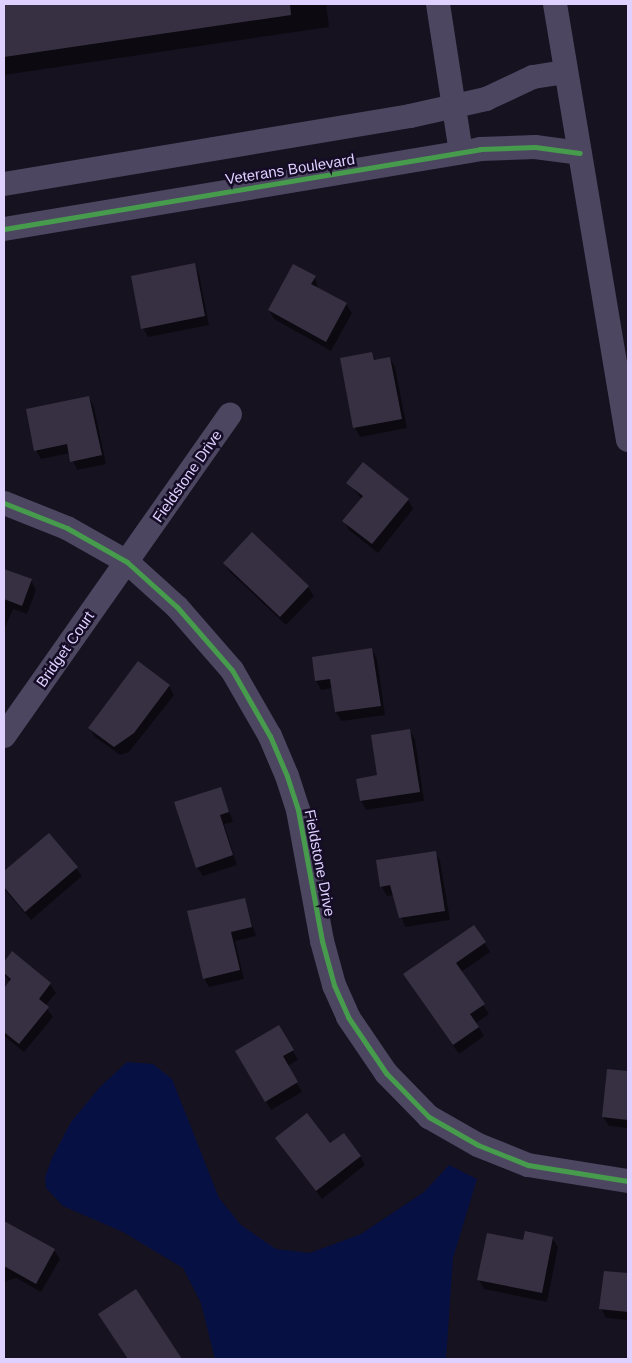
<!DOCTYPE html>
<style>
body{margin:0}
#map{position:relative;width:632px;height:1363px;overflow:hidden;background:#171220;font-family:Helvetica,sans-serif}
div>[style]{position:absolute}
[style*='--x']{left:calc(var(--x)*1px);top:calc(var(--y)*1px);width:calc(var(--w)*1px);rotate:calc(var(--a)*1deg)}
.water>*{inset:0;background:#061043}
.shadow>*{inset:0;background:#0007}
.building>*{inset:0;background:#373042}
.street>*{height:24px;margin:-12px;padding:0 12px;transform-origin:12px;border-radius:12px;background:#4d4661}
.cycleway>*{height:5px;margin:-2.5px;padding:0 2.5px;transform-origin:2.5px;border-radius:2.5px;background:#469c4c}
span{translate:-50% -50%;white-space:nowrap;text-align:center;line-height:1.15;-webkit-text-stroke:5px #150c26;paint-order:stroke}
.street-label{font-size:15px;color:#dfd1ff}
.frame{position:absolute;inset:0;border:5px solid #dfd1ff;pointer-events:none}
</style>
<div id="map">
<div class="water">
<div style="clip-path:polygon(127px 1062px,153px 1064px,172px 1079px,219px 1198px,241px 1225px,276px 1249px,310px 1253px,361px 1234px,424px 1192px,449px 1165px,477px 1179px,453px 1258px,446px 1359px,215px 1359px,201px 1303px,183px 1268px,123px 1232px,63px 1206px,46px 1188px,45px 1177px,52px 1158px,71px 1122px,100px 1087px)"></div>
</div>
<div class="shadow">
<div style="clip-path:polygon(4px 4px,326px 4px,329px 27px,4px 75px)"></div>
<div style="clip-path:polygon(194px 265px,199px 274px,209px 325px,148px 337px,143px 328px)"></div>
<div style="clip-path:polygon(315px 277px,318px 289px,346px 304px,352px 313px,331px 351px,274px 319px,269px 310px)"></div>
<div style="clip-path:polygon(371px 353px,376px 361px,390px 358px,395px 367px,407px 428px,360px 437px,355px 428px,342px 359px)"></div>
<div style="clip-path:polygon(89px 397px,94px 407px,106px 464px,77px 470px,70px 453px,41px 459px,36px 450px)"></div>
<div style="clip-path:polygon(348px 483px,408px 500px,413px 509px,378px 553px,349px 530px,344px 521px,362px 499px)"></div>
<div style="clip-path:polygon(224px 563px,308px 587px,314px 596px,286px 625px,230px 572px)"></div>
<div style="clip-path:polygon(4px 570px,31px 580px,36px 590px,27px 614px,13px 609px,4px 630px)"></div>
<div style="clip-path:polygon(372px 650px,377px 659px,385px 715px,341px 721px,336px 712px,332px 688px,321px 690px,316px 681px,313px 658px)"></div>
<div style="clip-path:polygon(169px 686px,174px 695px,129px 752px,120px 755px,95px 737px,90px 728px)"></div>
<div style="clip-path:polygon(410px 731px,415px 740px,424px 801px,366px 810px,361px 800px)"></div>
<div style="clip-path:polygon(220px 788px,233px 822px,224px 824px,237px 865px,203px 876px,197px 867px)"></div>
<div style="clip-path:polygon(49px 834px,82px 876px,31px 920px,4px 889px,4px 872px)"></div>
<div style="clip-path:polygon(435px 852px,440px 861px,450px 920px,405px 927px,394px 895px,387px 896px,382px 887px,378px 861px)"></div>
<div style="clip-path:polygon(244px 899px,256px 936px,235px 941px,244px 979px,209px 987px,204px 978px)"></div>
<div style="clip-path:polygon(485px 943px,490px 952px,461px 972px,489px 1014px,476px 1023px,484px 1036px,459px 1054px,404px 975px)"></div>
<div style="clip-path:polygon(13px 953px,50px 984px,56px 993px,45px 1006px,53px 1017px,24px 1052px,4px 1036px,4px 990px,10px 982px,4px 975px,4px 964px)"></div>
<div style="clip-path:polygon(279px 1026px,298px 1060px,287px 1066px,302px 1092px,271px 1110px,236px 1051px)"></div>
<div style="clip-path:polygon(608px 1070px,628px 1072px,628px 1128px,609px 1126px,603px 1117px)"></div>
<div style="clip-path:polygon(276px 1138px,330px 1145px,360px 1156px,365px 1165px,322px 1199px)"></div>
<div style="clip-path:polygon(4px 1223px,54px 1250px,60px 1259px,41px 1292px,16px 1278px,4px 1282px)"></div>
<div style="clip-path:polygon(552px 1238px,558px 1247px,547px 1302px,484px 1289px,479px 1280px,524px 1242px)"></div>
<div style="clip-path:polygon(605px 1272px,628px 1274px,628px 1320px,606px 1318px,601px 1309px)"></div>
<div style="clip-path:polygon(136px 1291px,180px 1359px,129px 1359px,105px 1323px)"></div>
</div>
<div class="building">
<div style="clip-path:polygon(4px 4px,290px 4px,291px 15px,4px 57px)"></div>
<div style="clip-path:polygon(195px 263px,205px 316px,141px 329px,131px 276px)"></div>
<div style="clip-path:polygon(293px 264px,316px 276px,311px 284px,347px 303px,326px 342px,268px 310px)"></div>
<div style="clip-path:polygon(372px 352px,374px 360px,390px 357px,402px 419px,353px 428px,340px 358px)"></div>
<div style="clip-path:polygon(89px 396px,102px 455px,70px 462px,67px 444px,34px 451px,26px 409px)"></div>
<div style="clip-path:polygon(363px 462px,409px 499px,372px 544px,342px 521px,363px 496px,346px 483px)"></div>
<div style="clip-path:polygon(252px 532px,309px 586px,280px 617px,223px 563px)"></div>
<div style="clip-path:polygon(4px 569px,32px 579px,22px 606px,4px 599px)"></div>
<div style="clip-path:polygon(372px 648px,381px 706px,335px 712px,330px 679px,315px 681px,312px 657px)"></div>
<div style="clip-path:polygon(138px 661px,170px 685px,134px 733px,114px 747px,88px 728px)"></div>
<div style="clip-path:polygon(410px 729px,420px 792px,360px 801px,356px 779px,377px 775px,371px 735px)"></div>
<div style="clip-path:polygon(221px 787px,229px 812px,220px 815px,233px 855px,196px 868px,174px 802px)"></div>
<div style="clip-path:polygon(49px 833px,78px 867px,25px 912px,4px 887px,4px 871px)"></div>
<div style="clip-path:polygon(436px 851px,445px 911px,399px 918px,390px 885px,380px 887px,376px 860px)"></div>
<div style="clip-path:polygon(245px 898px,252px 927px,231px 932px,240px 970px,203px 979px,187px 911px)"></div>
<div style="clip-path:polygon(474px 925px,486px 942px,456px 963px,485px 1004px,470px 1014px,479px 1027px,453px 1045px,403px 974px)"></div>
<div style="clip-path:polygon(12px 951px,51px 983px,39px 999px,49px 1007px,19px 1044px,4px 1032px,4px 988px,11px 979px,4px 973px,4px 962px)"></div>
<div style="clip-path:polygon(279px 1025px,294px 1050px,283px 1056px,298px 1082px,265px 1102px,235px 1051px)"></div>
<div style="clip-path:polygon(607px 1069px,628px 1071px,628px 1120px,602px 1117px)"></div>
<div style="clip-path:polygon(307px 1113px,330px 1143px,344px 1133px,361px 1156px,316px 1191px,275px 1138px)"></div>
<div style="clip-path:polygon(4px 1221px,55px 1249px,36px 1284px,4px 1266px)"></div>
<div style="clip-path:polygon(525px 1231px,553px 1237px,542px 1293px,477px 1280px,487px 1233px,523px 1240px)"></div>
<div style="clip-path:polygon(604px 1271px,628px 1273px,628px 1312px,599px 1309px)"></div>
<div style="clip-path:polygon(136px 1289px,182px 1359px,128px 1359px,98px 1314px)"></div>
</div>
<div class="street">
<div style="--x:438;--y:4;--w:150;--a:81.2"></div>
<div style="--x:555;--y:4;--w:442;--a:80.5"></div>
<div style="--x:4;--y:184;--w:412;--a:-9.5"></div>
<div style="--x:410;--y:116;--w:78;--a:-12.6"></div>
<div style="--x:486;--y:99;--w:52;--a:-25.1"></div>
<div style="--x:533;--y:77;--w:33;--a:-9"></div>
<div style="--x:4;--y:229;--w:483;--a:-9.5"></div>
<div style="--x:480;--y:149;--w:55;--a:-2.1"></div>
<div style="--x:535;--y:147;--w:45;--a:7.6"></div>
<div style="--x:4;--y:503;--w:68;--a:21.6"></div>
<div style="--x:67;--y:528;--w:69;--a:29.5"></div>
<div style="--x:127;--y:562;--w:67;--a:42"></div>
<div style="--x:177;--y:607;--w:84;--a:48.9"></div>
<div style="--x:232;--y:670;--w:76;--a:60.1"></div>
<div style="--x:270;--y:736;--w:43;--a:67"></div>
<div style="--x:287;--y:776;--w:36;--a:72"></div>
<div style="--x:298;--y:810;--w:133;--a:79.6"></div>
<div style="--x:322;--y:941;--w:46;--a:74.7"></div>
<div style="--x:334;--y:985;--w:35;--a:66"></div>
<div style="--x:348;--y:1017;--w:68;--a:55.8"></div>
<div style="--x:386;--y:1073;--w:62;--a:45.7"></div>
<div style="--x:429;--y:1117;--w:56;--a:29.7"></div>
<div style="--x:478;--y:1145;--w:54;--a:21.8"></div>
<div style="--x:528;--y:1165;--w:101;--a:9.1"></div>
<div style="--x:4;--y:736;--w:393;--a:-54.9"></div>
</div>
<div class="cycleway">
<div style="--x:4;--y:229;--w:483;--a:-9.5"></div>
<div style="--x:480;--y:149;--w:55;--a:-2.1"></div>
<div style="--x:535;--y:147;--w:45;--a:7.6"></div>
<div style="--x:4;--y:503;--w:68;--a:21.6"></div>
<div style="--x:67;--y:528;--w:69;--a:29.5"></div>
<div style="--x:127;--y:562;--w:67;--a:42"></div>
<div style="--x:177;--y:607;--w:84;--a:48.9"></div>
<div style="--x:232;--y:670;--w:76;--a:60.1"></div>
<div style="--x:270;--y:736;--w:43;--a:67"></div>
<div style="--x:287;--y:776;--w:36;--a:72"></div>
<div style="--x:298;--y:810;--w:133;--a:79.6"></div>
<div style="--x:322;--y:941;--w:46;--a:74.7"></div>
<div style="--x:334;--y:985;--w:35;--a:66"></div>
<div style="--x:348;--y:1017;--w:68;--a:55.8"></div>
<div style="--x:386;--y:1073;--w:62;--a:45.7"></div>
<div style="--x:429;--y:1117;--w:56;--a:29.7"></div>
<div style="--x:478;--y:1145;--w:54;--a:21.8"></div>
<div style="--x:528;--y:1165;--w:101;--a:9.1"></div>
</div>
<div class="street-label">
<span style="left:290px;top:169px;rotate:-9deg">Veterans Boulevard</span>
<span style="left:187px;top:476px;rotate:-55deg">Fieldstone Drive</span>
<span style="left:65px;top:649px;rotate:-55deg">Bridget Court</span>
<span style="left:320px;top:863px;rotate:79deg">Fieldstone Drive</span>
</div>
<div class="frame"></div>
</div>
